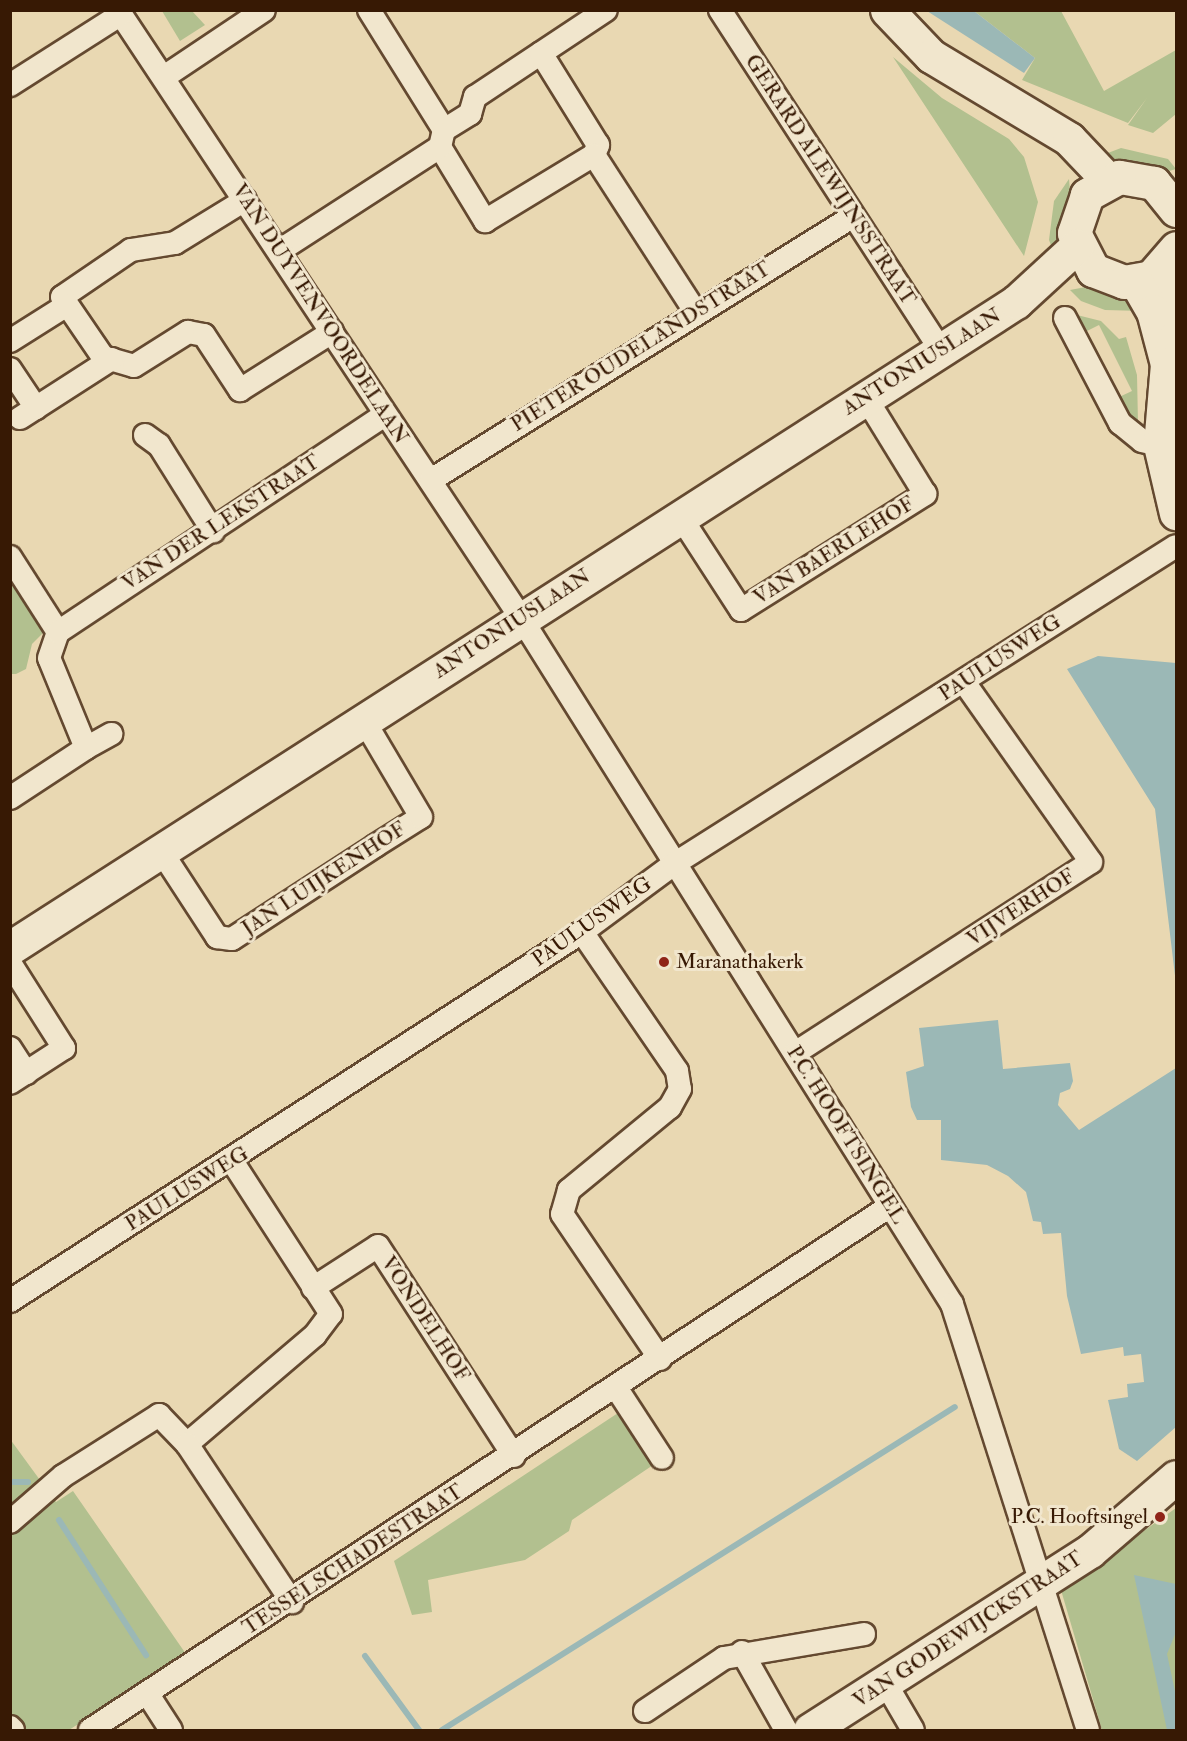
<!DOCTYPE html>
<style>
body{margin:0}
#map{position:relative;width:1187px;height:1741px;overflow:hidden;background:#e9d8b2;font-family:"IM FELL Double Pica",serif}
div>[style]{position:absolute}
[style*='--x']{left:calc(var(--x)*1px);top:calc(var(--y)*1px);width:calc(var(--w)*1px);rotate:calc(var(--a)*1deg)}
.green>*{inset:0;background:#b2c08f}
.water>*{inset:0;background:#9bb8b6}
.stream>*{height:6px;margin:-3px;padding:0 3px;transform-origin:3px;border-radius:3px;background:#9bb8b6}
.roads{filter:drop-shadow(2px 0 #644930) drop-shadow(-2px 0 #644930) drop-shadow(0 2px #644930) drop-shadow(0 -2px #644930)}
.street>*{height:22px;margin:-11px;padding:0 11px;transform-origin:11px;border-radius:11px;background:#f1e6cd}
.secondary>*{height:33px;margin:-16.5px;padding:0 16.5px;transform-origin:16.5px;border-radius:16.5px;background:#f1e6cd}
.dots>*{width:16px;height:16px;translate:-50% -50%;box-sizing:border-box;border:3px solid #f1e6cd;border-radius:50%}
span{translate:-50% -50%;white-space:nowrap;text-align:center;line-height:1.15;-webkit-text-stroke:6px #f1e6cd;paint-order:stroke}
.street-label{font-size:21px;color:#371904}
.poi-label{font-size:21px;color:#371904}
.left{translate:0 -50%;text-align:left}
.right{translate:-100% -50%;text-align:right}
.frame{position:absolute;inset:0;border:12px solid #371904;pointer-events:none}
</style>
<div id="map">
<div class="green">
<div style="clip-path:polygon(162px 11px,192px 11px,205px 25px,180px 41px)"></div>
<div style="clip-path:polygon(974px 11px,1061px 11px,1104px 91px,1176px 50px,1176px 114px,1153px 133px,1128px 125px,1147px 98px,1128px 123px,1022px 80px,1035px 58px)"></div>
<div style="clip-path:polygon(893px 57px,942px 98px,1009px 139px,1024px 157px,1038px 202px,1024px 256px)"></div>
<div style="clip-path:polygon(1121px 148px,1168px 159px,1176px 169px,1159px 174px,1100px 156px)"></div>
<div style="clip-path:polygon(1069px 179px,1071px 203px,1054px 253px,1049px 240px,1054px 201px)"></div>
<div style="clip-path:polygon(1091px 286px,1124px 296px,1142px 311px,1105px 310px,1081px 301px,1070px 290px)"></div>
<div style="clip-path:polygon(1073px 314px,1101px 321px,1119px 339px,1126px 337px,1137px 375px,1138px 423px,1131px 423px,1117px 398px,1132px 391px,1099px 325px,1083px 333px)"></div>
<div style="clip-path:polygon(10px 571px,48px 628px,32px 644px,26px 669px,16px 674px,11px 674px)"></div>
<div style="clip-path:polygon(621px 1411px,656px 1463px,572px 1520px,569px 1531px,525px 1560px,428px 1580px,432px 1612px,412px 1615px,394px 1561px)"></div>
<div style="clip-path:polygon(10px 1439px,56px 1502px,73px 1491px,186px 1654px,69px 1730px,18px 1730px,11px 1718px)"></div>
<div style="clip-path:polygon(1176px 1508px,1176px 1730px,1102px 1730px,1061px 1590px)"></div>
</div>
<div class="water">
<div style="clip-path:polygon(927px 11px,974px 11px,1035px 58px,1024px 73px)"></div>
<div style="clip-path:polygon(1098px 656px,1176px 663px,1176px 984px,1155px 809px,1067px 669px)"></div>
<div style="clip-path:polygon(998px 1020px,1003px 1069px,1070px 1063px,1073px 1081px,1070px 1089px,1060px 1093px,1058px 1105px,1079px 1130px,1176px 1068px,1176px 1427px,1137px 1461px,1119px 1449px,1108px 1400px,1128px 1397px,1127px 1384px,1144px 1382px,1141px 1354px,1124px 1356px,1123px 1347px,1081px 1354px,1067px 1296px,1061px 1233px,1043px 1234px,1041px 1222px,1033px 1221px,1026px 1192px,1008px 1176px,987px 1165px,941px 1160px,941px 1120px,917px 1120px,911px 1107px,906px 1072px,924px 1066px,919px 1028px)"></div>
<div style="clip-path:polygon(1134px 1575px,1176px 1584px,1176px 1632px,1167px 1654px,1176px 1696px,1176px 1730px,1167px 1730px)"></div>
</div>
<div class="stream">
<div style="--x:10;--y:1482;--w:18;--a:0"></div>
<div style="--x:59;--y:1520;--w:161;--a:57.2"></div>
<div style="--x:365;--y:1656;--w:92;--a:53.9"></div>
<div style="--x:442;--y:1730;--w:606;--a:-32.2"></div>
</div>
<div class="roads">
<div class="street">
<div style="--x:118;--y:10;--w:729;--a:56.46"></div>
<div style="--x:521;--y:618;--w:810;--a:57.86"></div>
<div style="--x:952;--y:1304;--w:447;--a:72.3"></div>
<div style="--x:369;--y:10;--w:142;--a:58"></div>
<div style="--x:444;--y:130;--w:31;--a:-32"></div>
<div style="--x:470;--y:114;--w:18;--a:-74"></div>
<div style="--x:475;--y:97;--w:157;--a:-33.6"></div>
<div style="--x:720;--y:10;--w:406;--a:57"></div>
<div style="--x:164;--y:77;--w:120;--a:-33.8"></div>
<div style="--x:10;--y:85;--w:130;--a:-32.5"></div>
<div style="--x:440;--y:147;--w:87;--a:58.7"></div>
<div style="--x:485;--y:221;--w:127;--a:-31.2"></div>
<div style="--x:594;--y:155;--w:11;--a:-68"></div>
<div style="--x:598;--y:145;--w:108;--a:-121.8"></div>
<div style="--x:594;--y:155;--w:186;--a:57.1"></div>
<div style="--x:245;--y:200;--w:82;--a:148.4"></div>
<div style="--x:175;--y:243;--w:45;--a:171"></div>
<div style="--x:131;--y:250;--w:83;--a:145.7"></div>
<div style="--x:62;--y:297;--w:73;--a:55.7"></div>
<div style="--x:103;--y:357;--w:32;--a:16"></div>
<div style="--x:134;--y:366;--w:64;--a:-32.2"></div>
<div style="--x:188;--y:332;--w:16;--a:11"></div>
<div style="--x:204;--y:335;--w:66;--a:56.8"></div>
<div style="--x:240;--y:390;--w:109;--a:-32.2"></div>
<div style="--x:279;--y:251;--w:192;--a:-32.9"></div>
<div style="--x:440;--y:147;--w:13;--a:-77"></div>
<div style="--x:1065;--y:318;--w:119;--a:62.4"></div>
<div style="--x:1120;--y:423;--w:28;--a:39"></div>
<div style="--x:1142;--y:441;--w:18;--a:13"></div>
<div style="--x:10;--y:341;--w:67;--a:-32.3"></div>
<div style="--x:10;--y:369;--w:47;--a:56.3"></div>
<div style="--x:20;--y:418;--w:109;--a:-32.7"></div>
<div style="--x:145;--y:435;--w:17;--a:36"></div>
<div style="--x:159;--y:445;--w:102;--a:57.9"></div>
<div style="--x:431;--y:480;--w:496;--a:-32"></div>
<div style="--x:680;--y:516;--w:112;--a:57"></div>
<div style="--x:741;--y:610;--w:218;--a:-32.2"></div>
<div style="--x:925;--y:494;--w:113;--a:-121.6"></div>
<div style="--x:10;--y:557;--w:89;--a:57.4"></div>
<div style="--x:86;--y:748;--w:29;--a:-29"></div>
<div style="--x:10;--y:798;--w:91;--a:-33.3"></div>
<div style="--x:86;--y:748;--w:97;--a:-112.3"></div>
<div style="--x:49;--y:658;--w:28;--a:-71"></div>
<div style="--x:58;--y:632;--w:392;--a:-33.6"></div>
<div style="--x:161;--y:851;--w:103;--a:56.9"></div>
<div style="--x:217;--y:937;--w:15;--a:8"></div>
<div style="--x:232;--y:939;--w:171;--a:-33"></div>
<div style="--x:375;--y:846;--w:54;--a:-32.2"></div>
<div style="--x:421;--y:817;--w:114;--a:-120.6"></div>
<div style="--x:582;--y:932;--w:168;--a:55.6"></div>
<div style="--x:677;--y:1071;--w:18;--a:81"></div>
<div style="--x:680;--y:1089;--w:21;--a:119"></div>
<div style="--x:670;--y:1107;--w:131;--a:140.6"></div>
<div style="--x:569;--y:1190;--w:25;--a:106"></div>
<div style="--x:562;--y:1214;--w:175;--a:55.9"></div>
<div style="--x:10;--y:963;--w:101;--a:57.6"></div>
<div style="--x:64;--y:1048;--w:64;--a:147.1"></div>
<div style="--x:10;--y:1048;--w:30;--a:57"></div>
<div style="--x:795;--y:1053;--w:352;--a:-32.8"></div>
<div style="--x:1091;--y:862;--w:220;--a:-125.2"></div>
<div style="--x:313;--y:1288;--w:77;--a:-32.9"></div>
<div style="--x:378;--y:1246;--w:250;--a:57.1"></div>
<div style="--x:10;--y:1301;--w:681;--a:-32.83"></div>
<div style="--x:582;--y:932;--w:114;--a:-36.5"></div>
<div style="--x:674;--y:864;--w:594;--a:-32.35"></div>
<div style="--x:617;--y:1389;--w:82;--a:56.9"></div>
<div style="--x:187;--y:1444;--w:168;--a:-40.4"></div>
<div style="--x:315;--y:1335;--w:26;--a:-53"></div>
<div style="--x:331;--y:1314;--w:182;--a:-122.9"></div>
<div style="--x:10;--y:1522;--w:70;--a:-41"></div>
<div style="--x:63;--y:1476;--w:114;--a:-32.4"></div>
<div style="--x:159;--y:1415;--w:40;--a:46"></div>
<div style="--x:187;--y:1444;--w:190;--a:56.4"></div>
<div style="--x:742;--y:1652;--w:90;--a:60.6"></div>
<div style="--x:886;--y:1684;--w:53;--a:59.6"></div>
<div style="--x:147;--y:1693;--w:44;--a:57"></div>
<div style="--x:645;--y:1711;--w:95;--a:-33.9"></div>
<div style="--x:724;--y:1658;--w:142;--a:-9.7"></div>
<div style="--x:10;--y:1727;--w:4;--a:45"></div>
<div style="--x:90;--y:1730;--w:956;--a:-33.22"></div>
</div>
<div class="secondary">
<div style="--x:887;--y:10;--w:64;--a:46.3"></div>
<div style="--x:931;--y:56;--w:161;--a:31"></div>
<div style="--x:1069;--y:139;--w:57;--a:46.4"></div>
<div style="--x:1176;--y:210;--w:35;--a:-129"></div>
<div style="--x:1154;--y:183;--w:36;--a:-170"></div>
<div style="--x:1119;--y:177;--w:37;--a:151"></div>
<div style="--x:1087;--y:195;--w:40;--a:108.9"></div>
<div style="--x:1074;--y:233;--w:42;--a:62.8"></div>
<div style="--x:1093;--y:270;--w:33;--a:21"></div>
<div style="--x:1124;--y:282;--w:27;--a:-10"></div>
<div style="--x:1151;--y:277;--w:38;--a:-49"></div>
<div style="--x:1165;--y:267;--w:50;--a:77.3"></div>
<div style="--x:1136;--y:282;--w:34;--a:60"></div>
<div style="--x:1153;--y:311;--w:55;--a:75.2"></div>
<div style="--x:1176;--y:336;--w:29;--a:108"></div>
<div style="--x:1167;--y:364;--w:81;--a:94.9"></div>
<div style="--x:1160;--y:445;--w:70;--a:76.8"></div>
<div style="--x:10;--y:948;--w:1196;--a:-32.71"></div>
<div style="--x:1016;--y:302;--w:83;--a:-42.6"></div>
<div style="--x:810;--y:1730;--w:332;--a:-32.6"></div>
<div style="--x:1090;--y:1551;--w:113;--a:-40.7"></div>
</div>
</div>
<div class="dots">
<div style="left:664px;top:962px;background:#8f2418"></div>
<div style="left:1160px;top:1517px;background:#8f2418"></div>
</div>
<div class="street-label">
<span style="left:830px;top:180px;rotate:57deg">GERARD ALEWIJNSSTRAAT</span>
<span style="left:320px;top:314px;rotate:57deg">VAN DUYVENVOORDELAAN</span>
<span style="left:641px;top:347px;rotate:-32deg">PIETER OUDELANDSTRAAT</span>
<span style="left:922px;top:362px;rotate:-32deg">ANTONIUSLAAN</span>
<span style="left:221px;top:523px;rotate:-33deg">VAN DER LEKSTRAAT</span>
<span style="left:834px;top:551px;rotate:-32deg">VAN BAERLEHOF</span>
<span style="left:512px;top:624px;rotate:-33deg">ANTONIUSLAAN</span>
<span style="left:1000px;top:658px;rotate:-33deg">PAULUSWEG</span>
<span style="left:324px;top:879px;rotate:-33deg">JAN LUIJKENHOF</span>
<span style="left:1021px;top:908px;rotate:-33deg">VIJVERHOF</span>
<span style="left:592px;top:922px;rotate:-35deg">PAULUSWEG</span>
<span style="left:846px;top:1135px;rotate:58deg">P.C. HOOFTSINGEL</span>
<span style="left:187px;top:1189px;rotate:-32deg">PAULUSWEG</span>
<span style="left:425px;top:1319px;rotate:57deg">VONDELHOF</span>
<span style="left:353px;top:1560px;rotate:-33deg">TESSELSCHADESTRAAT</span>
<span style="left:968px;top:1630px;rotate:-33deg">VAN GODEWIJCKSTRAAT</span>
</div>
<div class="poi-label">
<span class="left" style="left:676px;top:962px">Maranathakerk</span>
<span class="right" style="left:1148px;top:1517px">P.C. Hooftsingel</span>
</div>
<div class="frame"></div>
</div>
